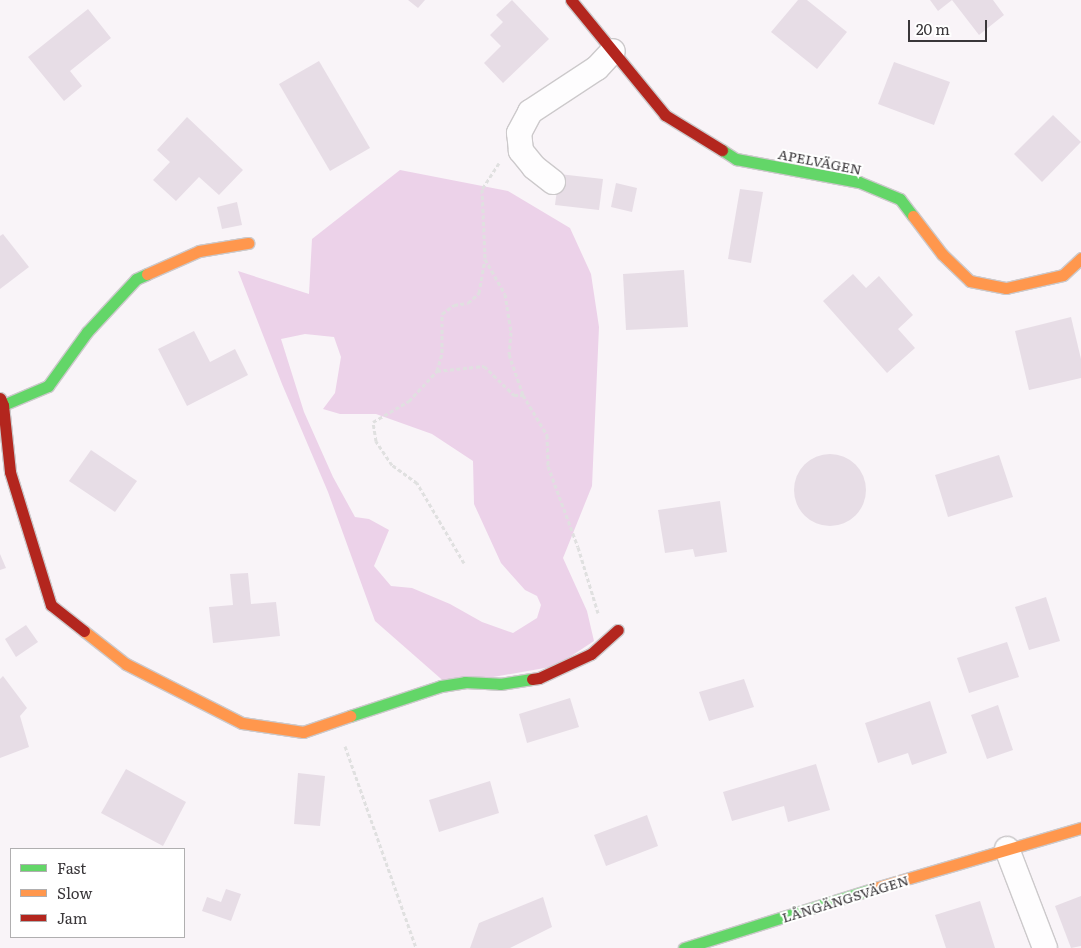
<!DOCTYPE html>
<meta charset="utf-8">
<style>
body{margin:0}
#map{position:relative;width:1081px;height:948px;overflow:hidden;background:#f9f4f8;font-family:Literata,serif}
div>[style]{position:absolute}
[style*='--x']{left:calc(var(--x)*1px);top:calc(var(--y)*1px);width:calc(var(--w)*1px);rotate:calc(var(--a)*1deg)}
.green>*{inset:0;background:#ecd2e9}
.building>*{inset:0;background:#e7dde6}
.round{border-radius:50%}
.path>*{height:3px;margin-top:-1.5px;transform-origin:0;background:repeating-linear-gradient(90deg,#e0e0e0 0 4px,transparent 0 6.5px)}
.roads{filter:drop-shadow(1px 0 #ccc9cb) drop-shadow(-1px 0 #ccc9cb) drop-shadow(0 1px #ccc9cb) drop-shadow(0 -1px #ccc9cb)}
.street>*{height:24px;margin:-12px;padding:0 12px;transform-origin:12px;border-radius:12px;background:#fefdfe}
.fast>*{height:11px;margin:-5.5px;padding:0 5.5px;transform-origin:5.5px;border-radius:5.5px;background:#63d668}
.slow>*{height:11px;margin:-5.5px;padding:0 5.5px;transform-origin:5.5px;border-radius:5.5px;background:#ff974d}
.jam>*{height:11px;margin:-5.5px;padding:0 5.5px;transform-origin:5.5px;border-radius:5.5px;background:#b3261e}
span{translate:-50% -50%;white-space:nowrap;text-align:center;line-height:1.15;-webkit-text-stroke:4px #fff;paint-order:stroke}
.street-label{font-size:14px;color:#393639}
.legend{position:absolute;left:10px;top:848px;width:175px;height:90px;box-sizing:border-box;background:#fff;border:1px solid #b0afb0;margin:0;padding:6px 9px;list-style:none;font-size:15px;color:#393639}
.legend li{display:flex;align-items:center;gap:10px;height:25px}
.legend b{width:25px;border:1px solid #b0afb0}
.scale{position:absolute;left:908px;top:20px;width:79px;height:22px;box-sizing:border-box;border:2px solid #393639;border-top:0;padding-left:6px;font-size:15px;line-height:18px;white-space:nowrap;color:#393639;-webkit-text-stroke:4px #fff;paint-order:stroke}
</style>
<div id="map">
<div class="green">
<div style="clip-path:polygon(evenodd,400px 170px,508px 191px,570px 228px,591px 274px,599px 327px,592px 486px,563px 558px,587px 611px,594px 641px,556px 666px,448px 685px,375px 621px,328px 492px,282px 384px,238px 271px,309px 294px,312px 239px,400px 170px,305px 334px,334px 337px,341px 357px,335px 393px,323px 409px,340px 414px,376px 414px,432px 434px,473px 461px,474px 504px,501px 563px,525px 590px,537px 596px,541px 605px,537px 618px,513px 633px,482px 622px,450px 604px,412px 588px,391px 586px,374px 566px,389px 530px,369px 519px,355px 517px,333px 477px,304px 412px,281px 339px,305px 334px)"></div>
</div>
<div class="building">
<div style="clip-path:polygon(408px 0,425px 0,418px 8px)"></div>
<div style="clip-path:polygon(512px 0,549px 39px,503px 83px,484px 63px,501px 46px,490px 35px,503px 22px,496px 15px)"></div>
<div style="clip-path:polygon(798px 0,807px 0,847px 32px,817px 69px,771px 32px)"></div>
<div style="clip-path:polygon(930px 0,993px 0,1004px 15px,979px 35px,952px 0,938px 11px)"></div>
<div style="clip-path:polygon(88px 9px,111px 38px,70px 71px,82px 86px,64px 101px,28px 57px)"></div>
<div style="clip-path:polygon(319px 61px,370px 148px,330px 171px,279px 84px)"></div>
<div style="clip-path:polygon(894px 62px,950px 82px,934px 125px,878px 104px)"></div>
<div style="clip-path:polygon(1053px 115px,1081px 142px,1042px 182px,1014px 154px)"></div>
<div style="clip-path:polygon(187px 117px,243px 170px,219px 195px,199px 177px,176px 201px,153px 180px,170px 162px,157px 150px)"></div>
<div style="clip-path:polygon(559px 174px,603px 179px,599px 210px,555px 205px)"></div>
<div style="clip-path:polygon(616px 183px,637px 188px,632px 212px,611px 207px)"></div>
<div style="clip-path:polygon(740px 189px,763px 192px,751px 263px,728px 259px)"></div>
<div style="clip-path:polygon(237px 202px,242px 225px,222px 229px,217px 207px)"></div>
<div style="clip-path:polygon(3px 234px,29px 267px,0 289px,0 236px)"></div>
<div style="clip-path:polygon(684px 270px,688px 327px,626px 330px,623px 274px)"></div>
<div style="clip-path:polygon(853px 274px,866px 288px,879px 276px,913px 315px,898px 329px,915px 348px,887px 373px,823px 301px)"></div>
<div style="clip-path:polygon(1071px 317px,1081px 359px,1081px 378px,1029px 390px,1015px 331px)"></div>
<div style="clip-path:polygon(194px 331px,210px 362px,235px 349px,248px 375px,187px 406px,158px 349px)"></div>
<div style="clip-path:polygon(91px 450px,137px 481px,115px 512px,69px 481px)"></div>
<div class="round" style="left:794px;top:454px;width:72px;height:72px"></div>
<div style="clip-path:polygon(999px 455px,1013px 497px,948px 517px,935px 475px)"></div>
<div style="clip-path:polygon(720px 501px,727px 552px,695px 557px,693px 549px,665px 553px,658px 510px)"></div>
<div style="clip-path:polygon(0 554px,6px 568px,0 570px)"></div>
<div style="clip-path:polygon(248px 573px,251px 604px,276px 602px,280px 636px,213px 643px,209px 607px,233px 605px,230px 574px)"></div>
<div style="clip-path:polygon(1046px 597px,1060px 641px,1029px 650px,1015px 607px)"></div>
<div style="clip-path:polygon(26px 625px,38px 642px,16px 657px,5px 639px)"></div>
<div style="clip-path:polygon(1007px 642px,1019px 677px,969px 693px,957px 658px)"></div>
<div style="clip-path:polygon(3px 676px,27px 708px,20px 716px,29px 747px,0 758px,0 679px)"></div>
<div style="clip-path:polygon(744px 679px,754px 707px,709px 721px,699px 692px)"></div>
<div style="clip-path:polygon(570px 698px,579px 727px,527px 743px,519px 714px)"></div>
<div style="clip-path:polygon(930px 701px,947px 753px,912px 765px,908px 753px,878px 763px,865px 723px)"></div>
<div style="clip-path:polygon(998px 705px,1013px 750px,987px 759px,971px 715px)"></div>
<div style="clip-path:polygon(816px 764px,830px 810px,788px 822px,784px 806px,732px 821px,723px 792px)"></div>
<div style="clip-path:polygon(126px 769px,186px 802px,163px 846px,101px 813px)"></div>
<div style="clip-path:polygon(298px 773px,325px 776px,320px 826px,294px 824px)"></div>
<div style="clip-path:polygon(490px 781px,499px 813px,439px 832px,429px 800px)"></div>
<div style="clip-path:polygon(647px 815px,658px 846px,606px 866px,594px 835px)"></div>
<div style="clip-path:polygon(226px 889px,241px 894px,231px 921px,202px 911px,207px 897px,221px 902px)"></div>
<div style="clip-path:polygon(1081px 896px,1081px 946px,1071px 948px,1055px 906px)"></div>
<div style="clip-path:polygon(543px 897px,552px 927px,510px 948px,470px 948px,479px 923px)"></div>
<div style="clip-path:polygon(980px 901px,995px 948px,946px 948px,935px 915px)"></div>
</div>
<div class="path">
<div style="--x:499;--y:163;--w:31;--a:123"></div>
<div style="--x:482;--y:189;--w:70;--a:87.5"></div>
<div style="--x:485;--y:259;--w:40;--a:60.3"></div>
<div style="--x:505;--y:294;--w:38;--a:81"></div>
<div style="--x:511;--y:332;--w:22;--a:95"></div>
<div style="--x:509;--y:354;--w:43;--a:71.1"></div>
<div style="--x:523;--y:395;--w:47;--a:59"></div>
<div style="--x:547;--y:435;--w:31;--a:88"></div>
<div style="--x:548;--y:466;--w:86;--a:69.7"></div>
<div style="--x:578;--y:547;--w:69;--a:73.1"></div>
<div style="--x:437;--y:371;--w:19;--a:-74"></div>
<div style="--x:442;--y:353;--w:39;--a:-90"></div>
<div style="--x:442;--y:314;--w:15;--a:-37"></div>
<div style="--x:454;--y:305;--w:14;--a:-8"></div>
<div style="--x:468;--y:303;--w:15;--a:-42"></div>
<div style="--x:479;--y:293;--w:34;--a:-80"></div>
<div style="--x:464;--y:563;--w:93;--a:-120.4"></div>
<div style="--x:417;--y:483;--w:31;--a:-144"></div>
<div style="--x:392;--y:465;--w:29;--a:-124"></div>
<div style="--x:376;--y:441;--w:19;--a:-99"></div>
<div style="--x:373;--y:422;--w:42;--a:-30.3"></div>
<div style="--x:409;--y:401;--w:41;--a:-47"></div>
<div style="--x:437;--y:371;--w:47;--a:-6.1"></div>
<div style="--x:484;--y:366;--w:42;--a:44"></div>
<div style="--x:514;--y:395;--w:9;--a:0"></div>
<div style="--x:345;--y:746;--w:214;--a:70.6"></div>
</div>
<div class="roads">
<div class="street">
<div style="--x:553;--y:182;--w:24;--a:-142"></div>
<div style="--x:534;--y:167;--w:21;--a:-129"></div>
<div style="--x:521;--y:151;--w:18;--a:-96"></div>
<div style="--x:519;--y:133;--w:24;--a:-62"></div>
<div style="--x:530;--y:112;--w:80;--a:-33.3"></div>
<div style="--x:597;--y:68;--w:23;--a:-47"></div>
<div style="--x:1007;--y:849;--w:106;--a:69"></div>
</div>
<div class="fast">
<div style="--x:722;--y:150;--w:17;--a:33"></div>
<div style="--x:736;--y:159;--w:125;--a:10.6"></div>
<div style="--x:859;--y:182;--w:44;--a:22.5"></div>
<div style="--x:900;--y:199;--w:21;--a:53"></div>
<div style="--x:3;--y:405;--w:49;--a:-22.9"></div>
<div style="--x:48;--y:386;--w:67;--a:-54.2"></div>
<div style="--x:87;--y:332;--w:72;--a:-47.2"></div>
<div style="--x:136;--y:279;--w:12;--a:-24"></div>
<div style="--x:350;--y:716;--w:96;--a:-18.2"></div>
<div style="--x:441;--y:686;--w:24;--a:-9"></div>
<div style="--x:465;--y:682;--w:35;--a:3"></div>
<div style="--x:500;--y:684;--w:32;--a:-9"></div>
<div style="--x:684;--y:948;--w:197;--a:-17.4"></div>
</div>
<div class="slow">
<div style="--x:913;--y:216;--w:48;--a:52.7"></div>
<div style="--x:942;--y:254;--w:39;--a:44"></div>
<div style="--x:970;--y:281;--w:37;--a:11"></div>
<div style="--x:1006;--y:288;--w:58;--a:-12.8"></div>
<div style="--x:1063;--y:275;--w:25;--a:-43"></div>
<div style="--x:147;--y:274;--w:57;--a:-23.9"></div>
<div style="--x:199;--y:251;--w:50;--a:-9.3"></div>
<div style="--x:84;--y:631;--w:53;--a:38.2"></div>
<div style="--x:126;--y:664;--w:130;--a:27"></div>
<div style="--x:242;--y:723;--w:62;--a:8.4"></div>
<div style="--x:303;--y:732;--w:50;--a:-18.8"></div>
<div style="--x:872;--y:889;--w:218;--a:-16.3"></div>
</div>
<div class="jam">
<div style="--x:571;--y:0;--w:149;--a:50.7"></div>
<div style="--x:665;--y:115;--w:67;--a:31.6"></div>
<div style="--x:0;--y:398;--w:8;--a:67"></div>
<div style="--x:3;--y:405;--w:67;--a:84"></div>
<div style="--x:10;--y:472;--w:139;--a:72.9"></div>
<div style="--x:51;--y:605;--w:42;--a:38.2"></div>
<div style="--x:532;--y:679;--w:7;--a:-8"></div>
<div style="--x:539;--y:678;--w:57;--a:-24.8"></div>
<div style="--x:591;--y:654;--w:36;--a:-42"></div>
</div>
</div>
<div class="street-label">
<span style="left:820px;top:161px;rotate:11deg">APELVÄGEN</span>
<span style="left:845px;top:898px;rotate:-17deg">LÅNGÄNGSVÄGEN</span>
</div>
<ul class="legend">
<li><b style="height:6px;background:#63d668"></b>Fast</li>
<li><b style="height:6px;background:#ff974d"></b>Slow</li>
<li><b style="height:6px;background:#b3261e"></b>Jam</li>
</ul>
<div class="scale">20 m</div>
</div>
